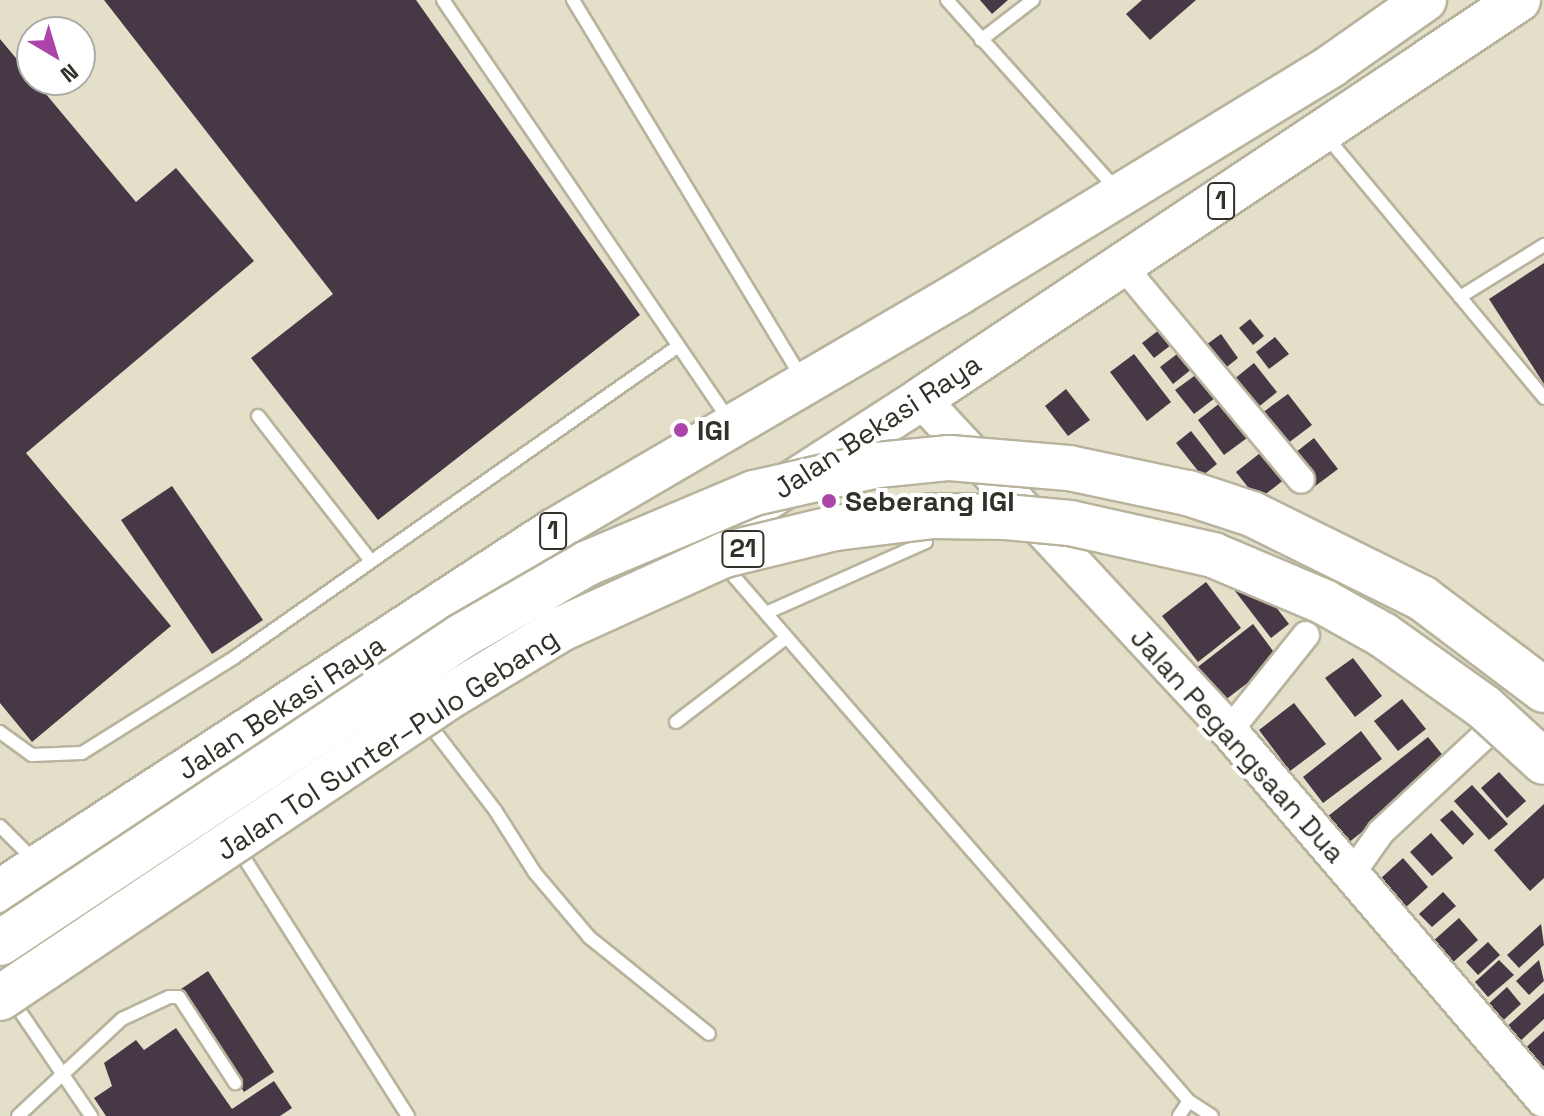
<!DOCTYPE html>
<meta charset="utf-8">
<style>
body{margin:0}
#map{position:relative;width:1544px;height:1116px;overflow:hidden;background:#e4dfc9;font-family:"Space Grotesk",sans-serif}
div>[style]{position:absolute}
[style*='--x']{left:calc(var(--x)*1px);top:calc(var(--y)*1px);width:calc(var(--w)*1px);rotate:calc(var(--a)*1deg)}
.building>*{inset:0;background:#463845}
.roads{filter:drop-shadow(2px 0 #b8b39d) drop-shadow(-2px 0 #b8b39d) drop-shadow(0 2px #b8b39d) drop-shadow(0 -2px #b8b39d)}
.service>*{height:12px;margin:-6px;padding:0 6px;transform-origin:6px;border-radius:6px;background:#fff}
.minor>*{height:26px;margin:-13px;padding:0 13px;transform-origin:13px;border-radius:13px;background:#fff}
.secondary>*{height:36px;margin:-18px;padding:0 18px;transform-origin:18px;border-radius:18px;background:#fff}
.trunk>*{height:42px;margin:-21px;padding:0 21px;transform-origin:21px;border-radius:21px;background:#fff}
.bridges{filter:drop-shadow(2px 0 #b8b39d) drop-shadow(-2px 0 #b8b39d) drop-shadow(0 2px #b8b39d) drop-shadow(0 -2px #b8b39d)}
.motorway-bridge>*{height:44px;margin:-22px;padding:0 22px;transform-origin:22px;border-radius:22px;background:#fff}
.dots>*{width:22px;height:22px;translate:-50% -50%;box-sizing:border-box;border:4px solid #fff;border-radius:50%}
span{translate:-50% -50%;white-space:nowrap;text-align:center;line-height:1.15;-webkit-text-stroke:8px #fff;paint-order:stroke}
.shield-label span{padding:2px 6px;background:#fff;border:2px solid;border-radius:6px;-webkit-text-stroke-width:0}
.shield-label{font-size:26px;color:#323028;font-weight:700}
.street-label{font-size:28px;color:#323028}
.poi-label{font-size:28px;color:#323028;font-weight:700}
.left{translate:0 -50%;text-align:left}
.north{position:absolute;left:16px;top:16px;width:80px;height:80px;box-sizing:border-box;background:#fff;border:2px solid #adaca9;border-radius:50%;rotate:142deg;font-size:22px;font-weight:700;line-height:32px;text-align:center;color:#323028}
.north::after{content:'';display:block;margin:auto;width:28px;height:36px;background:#ac45a9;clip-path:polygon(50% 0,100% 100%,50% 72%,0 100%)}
</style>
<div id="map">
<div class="building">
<div style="clip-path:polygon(104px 0,416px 0,640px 315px,378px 520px,251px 358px,333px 294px)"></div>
<div style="clip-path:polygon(980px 0,1008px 0,992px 14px)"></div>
<div style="clip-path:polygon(1142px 0,1196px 0,1150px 40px,1126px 14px)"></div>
<div style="clip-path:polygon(0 39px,136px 202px,176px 168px,254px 261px,26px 453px,171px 626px,32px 742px,0 703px)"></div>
<div style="clip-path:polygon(1544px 263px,1544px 384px,1489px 299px)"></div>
<div style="clip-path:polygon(1250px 319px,1264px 336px,1253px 345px,1239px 328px)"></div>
<div style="clip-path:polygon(1163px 327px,1175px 342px,1154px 358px,1142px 343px)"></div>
<div style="clip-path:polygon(1221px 334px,1238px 358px,1218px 374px,1199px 350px)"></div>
<div style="clip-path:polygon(1275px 337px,1289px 354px,1269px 369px,1256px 352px)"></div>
<div style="clip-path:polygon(1181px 351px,1193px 368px,1173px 384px,1160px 367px)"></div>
<div style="clip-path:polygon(1134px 354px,1171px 402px,1147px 421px,1110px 372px)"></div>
<div style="clip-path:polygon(1254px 363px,1277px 392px,1251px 413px,1228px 384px)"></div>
<div style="clip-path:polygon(1197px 374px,1215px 398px,1194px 414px,1175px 390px)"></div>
<div style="clip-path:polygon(1066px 389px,1090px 420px,1068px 436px,1045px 406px)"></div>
<div style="clip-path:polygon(1288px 394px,1312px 425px,1279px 450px,1255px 418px)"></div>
<div style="clip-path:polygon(1220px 403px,1247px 438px,1224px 455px,1198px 420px)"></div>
<div style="clip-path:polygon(1191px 431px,1217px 464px,1202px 476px,1176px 443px)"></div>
<div style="clip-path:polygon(1314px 438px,1338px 469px,1314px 487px,1291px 456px)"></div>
<div style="clip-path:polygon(1264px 450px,1285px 479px,1258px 500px,1236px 472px)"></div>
<div style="clip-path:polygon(172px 486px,263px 620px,212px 654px,121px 520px)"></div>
<div style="clip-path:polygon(1253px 577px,1289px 624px,1271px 638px,1235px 591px)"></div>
<div style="clip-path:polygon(1206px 582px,1241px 628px,1198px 662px,1162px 616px)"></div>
<div style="clip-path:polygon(1253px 624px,1279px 659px,1220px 704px,1194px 670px)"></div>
<div style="clip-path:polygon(1353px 658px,1382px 696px,1355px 717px,1325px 678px)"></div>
<div style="clip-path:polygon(1402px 699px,1426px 729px,1398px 751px,1374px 721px)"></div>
<div style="clip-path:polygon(1294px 703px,1326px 744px,1290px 771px,1259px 730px)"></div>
<div style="clip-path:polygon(1361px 731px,1382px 759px,1323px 803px,1303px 777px)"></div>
<div style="clip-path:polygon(1428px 737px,1449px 763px,1348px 843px,1327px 817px)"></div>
<div style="clip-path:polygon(1499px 772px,1526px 801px,1507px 818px,1481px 788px)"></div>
<div style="clip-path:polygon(1472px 785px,1508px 824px,1489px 840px,1454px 801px)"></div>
<div style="clip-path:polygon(1544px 804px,1544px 878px,1530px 891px,1494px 850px)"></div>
<div style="clip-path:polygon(1452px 810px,1474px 834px,1463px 845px,1440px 820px)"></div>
<div style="clip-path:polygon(1431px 833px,1453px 858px,1432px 876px,1410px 852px)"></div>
<div style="clip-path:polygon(1403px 858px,1428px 887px,1393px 919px,1367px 891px)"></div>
<div style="clip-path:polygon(1443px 892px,1456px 906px,1432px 927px,1419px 914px)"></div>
<div style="clip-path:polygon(1459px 918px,1478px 940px,1451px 964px,1432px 942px)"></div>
<div style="clip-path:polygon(1541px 924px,1544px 945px,1519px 968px,1507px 955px)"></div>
<div style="clip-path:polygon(1488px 942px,1500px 955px,1478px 975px,1466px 962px)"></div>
<div style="clip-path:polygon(1499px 960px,1514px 975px,1488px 997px,1475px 982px)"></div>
<div style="clip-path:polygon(1539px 960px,1544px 981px,1529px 995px,1516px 981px)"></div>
<div style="clip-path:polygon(208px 971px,274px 1072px,244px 1092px,178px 991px)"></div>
<div style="clip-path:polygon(1507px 987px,1521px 1004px,1497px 1026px,1482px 1010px)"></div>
<div style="clip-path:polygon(1544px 993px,1544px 1019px,1515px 1046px,1502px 1031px)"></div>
<div style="clip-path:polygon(176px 1028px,232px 1109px,274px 1081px,292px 1108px,280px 1116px,106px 1116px,94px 1098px,112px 1086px,104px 1063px,136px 1040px,144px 1050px)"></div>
<div style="clip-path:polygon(1544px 1031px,1544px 1076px,1521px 1052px)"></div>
</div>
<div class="roads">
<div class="service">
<div style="--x:443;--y:0;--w:508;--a:55.75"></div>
<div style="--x:573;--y:0;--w:442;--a:58.8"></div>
<div style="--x:947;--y:0;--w:252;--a:48.2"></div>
<div style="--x:981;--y:40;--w:66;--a:-37.6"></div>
<div style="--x:1326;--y:136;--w:341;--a:50.2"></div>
<div style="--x:1460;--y:297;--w:99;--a:-31.8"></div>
<div style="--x:258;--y:416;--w:184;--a:52.1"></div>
<div style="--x:724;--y:565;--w:710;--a:49.06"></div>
<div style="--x:1189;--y:1101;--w:18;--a:124"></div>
<div style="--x:766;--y:613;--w:175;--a:-23.9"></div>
<div style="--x:676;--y:722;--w:138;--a:-37.4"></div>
<div style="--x:429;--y:724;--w:108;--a:52.5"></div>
<div style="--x:495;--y:810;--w:75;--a:57.6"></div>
<div style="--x:535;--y:873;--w:84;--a:49.8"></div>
<div style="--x:589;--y:937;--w:154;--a:38.9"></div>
<div style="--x:0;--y:732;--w:39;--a:36"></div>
<div style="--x:32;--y:755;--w:50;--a:-2.3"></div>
<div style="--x:82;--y:753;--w:181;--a:-32.1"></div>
<div style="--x:235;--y:657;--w:540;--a:-35.04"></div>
<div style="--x:0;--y:826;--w:49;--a:45"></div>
<div style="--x:241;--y:853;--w:312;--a:57.6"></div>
<div style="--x:17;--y:1007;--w:132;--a:55.8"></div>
<div style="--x:1189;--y:1101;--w:27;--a:33"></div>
<div style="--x:18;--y:1116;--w:142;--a:-43"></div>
<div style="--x:122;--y:1019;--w:52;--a:-25.1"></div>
<div style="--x:169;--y:997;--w:10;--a:0"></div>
<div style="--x:179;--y:997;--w:103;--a:56.9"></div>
</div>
<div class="minor">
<div style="--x:1123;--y:266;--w:278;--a:50.2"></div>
<div style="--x:1229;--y:731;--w:123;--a:-51.3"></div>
<div style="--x:1352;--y:873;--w:50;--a:-54.7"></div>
<div style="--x:1381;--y:832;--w:138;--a:-42.9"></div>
</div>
<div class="secondary">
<div style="--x:921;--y:399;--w:453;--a:47.1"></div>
<div style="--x:1229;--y:731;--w:484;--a:49.4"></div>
</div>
<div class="trunk">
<div style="--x:642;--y:579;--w:332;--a:-32.8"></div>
<div style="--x:921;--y:399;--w:719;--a:-33.71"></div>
<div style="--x:0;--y:891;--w:661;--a:-33.09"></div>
<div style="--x:554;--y:530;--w:468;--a:-30.3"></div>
<div style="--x:958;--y:294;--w:437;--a:-31.4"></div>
<div style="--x:1331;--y:66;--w:115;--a:-35.1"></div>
</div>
</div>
<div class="bridges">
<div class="motorway-bridge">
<div style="--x:0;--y:943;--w:555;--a:-33.6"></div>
<div style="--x:462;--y:636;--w:146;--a:-30.1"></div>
<div style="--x:588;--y:563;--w:180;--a:-22.9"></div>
<div style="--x:754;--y:493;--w:127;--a:-12.7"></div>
<div style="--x:878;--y:465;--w:72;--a:-5.6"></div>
<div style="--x:950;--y:458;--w:119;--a:4.8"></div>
<div style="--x:1069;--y:468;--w:122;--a:11.9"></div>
<div style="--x:1188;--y:493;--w:67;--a:18.2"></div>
<div style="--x:1252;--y:514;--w:190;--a:26.3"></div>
<div style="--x:1422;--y:598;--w:153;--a:37"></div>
<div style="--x:0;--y:998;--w:538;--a:-33.87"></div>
<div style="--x:447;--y:698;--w:133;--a:-31.2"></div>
<div style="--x:561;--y:629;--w:179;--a:-24.4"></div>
<div style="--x:724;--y:555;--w:115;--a:-13.6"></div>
<div style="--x:836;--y:528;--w:98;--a:-7.1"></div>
<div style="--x:933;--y:516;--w:73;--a:0.8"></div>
<div style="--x:1006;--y:517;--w:64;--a:5.4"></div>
<div style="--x:1070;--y:523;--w:147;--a:12.6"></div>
<div style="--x:1213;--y:555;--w:121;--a:22.9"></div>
<div style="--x:1324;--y:602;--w:68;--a:29.2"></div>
<div style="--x:1383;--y:635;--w:124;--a:35.5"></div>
<div style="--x:1484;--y:707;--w:81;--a:42.5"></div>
</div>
</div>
<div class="dots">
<div style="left:681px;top:430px;background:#ac45a9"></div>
<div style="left:829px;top:501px;background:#ac45a9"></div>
</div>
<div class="shield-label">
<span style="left:1221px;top:201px">1</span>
<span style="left:553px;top:531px">1</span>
<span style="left:743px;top:549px">21</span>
</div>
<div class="street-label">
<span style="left:877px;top:426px;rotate:-33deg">Jalan Bekasi Raya</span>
<span style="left:281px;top:707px;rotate:-33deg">Jalan Bekasi Raya</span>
<span style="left:387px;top:744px;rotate:-33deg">Jalan Tol Sunter–Pulo Gebang</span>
<span style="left:1238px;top:745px;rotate:48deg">Jalan Pegangsaan Dua</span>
</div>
<div class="poi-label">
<span class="left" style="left:697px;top:430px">IGI</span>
<span class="left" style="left:845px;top:501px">Seberang IGI</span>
</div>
<div class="north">N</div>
</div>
